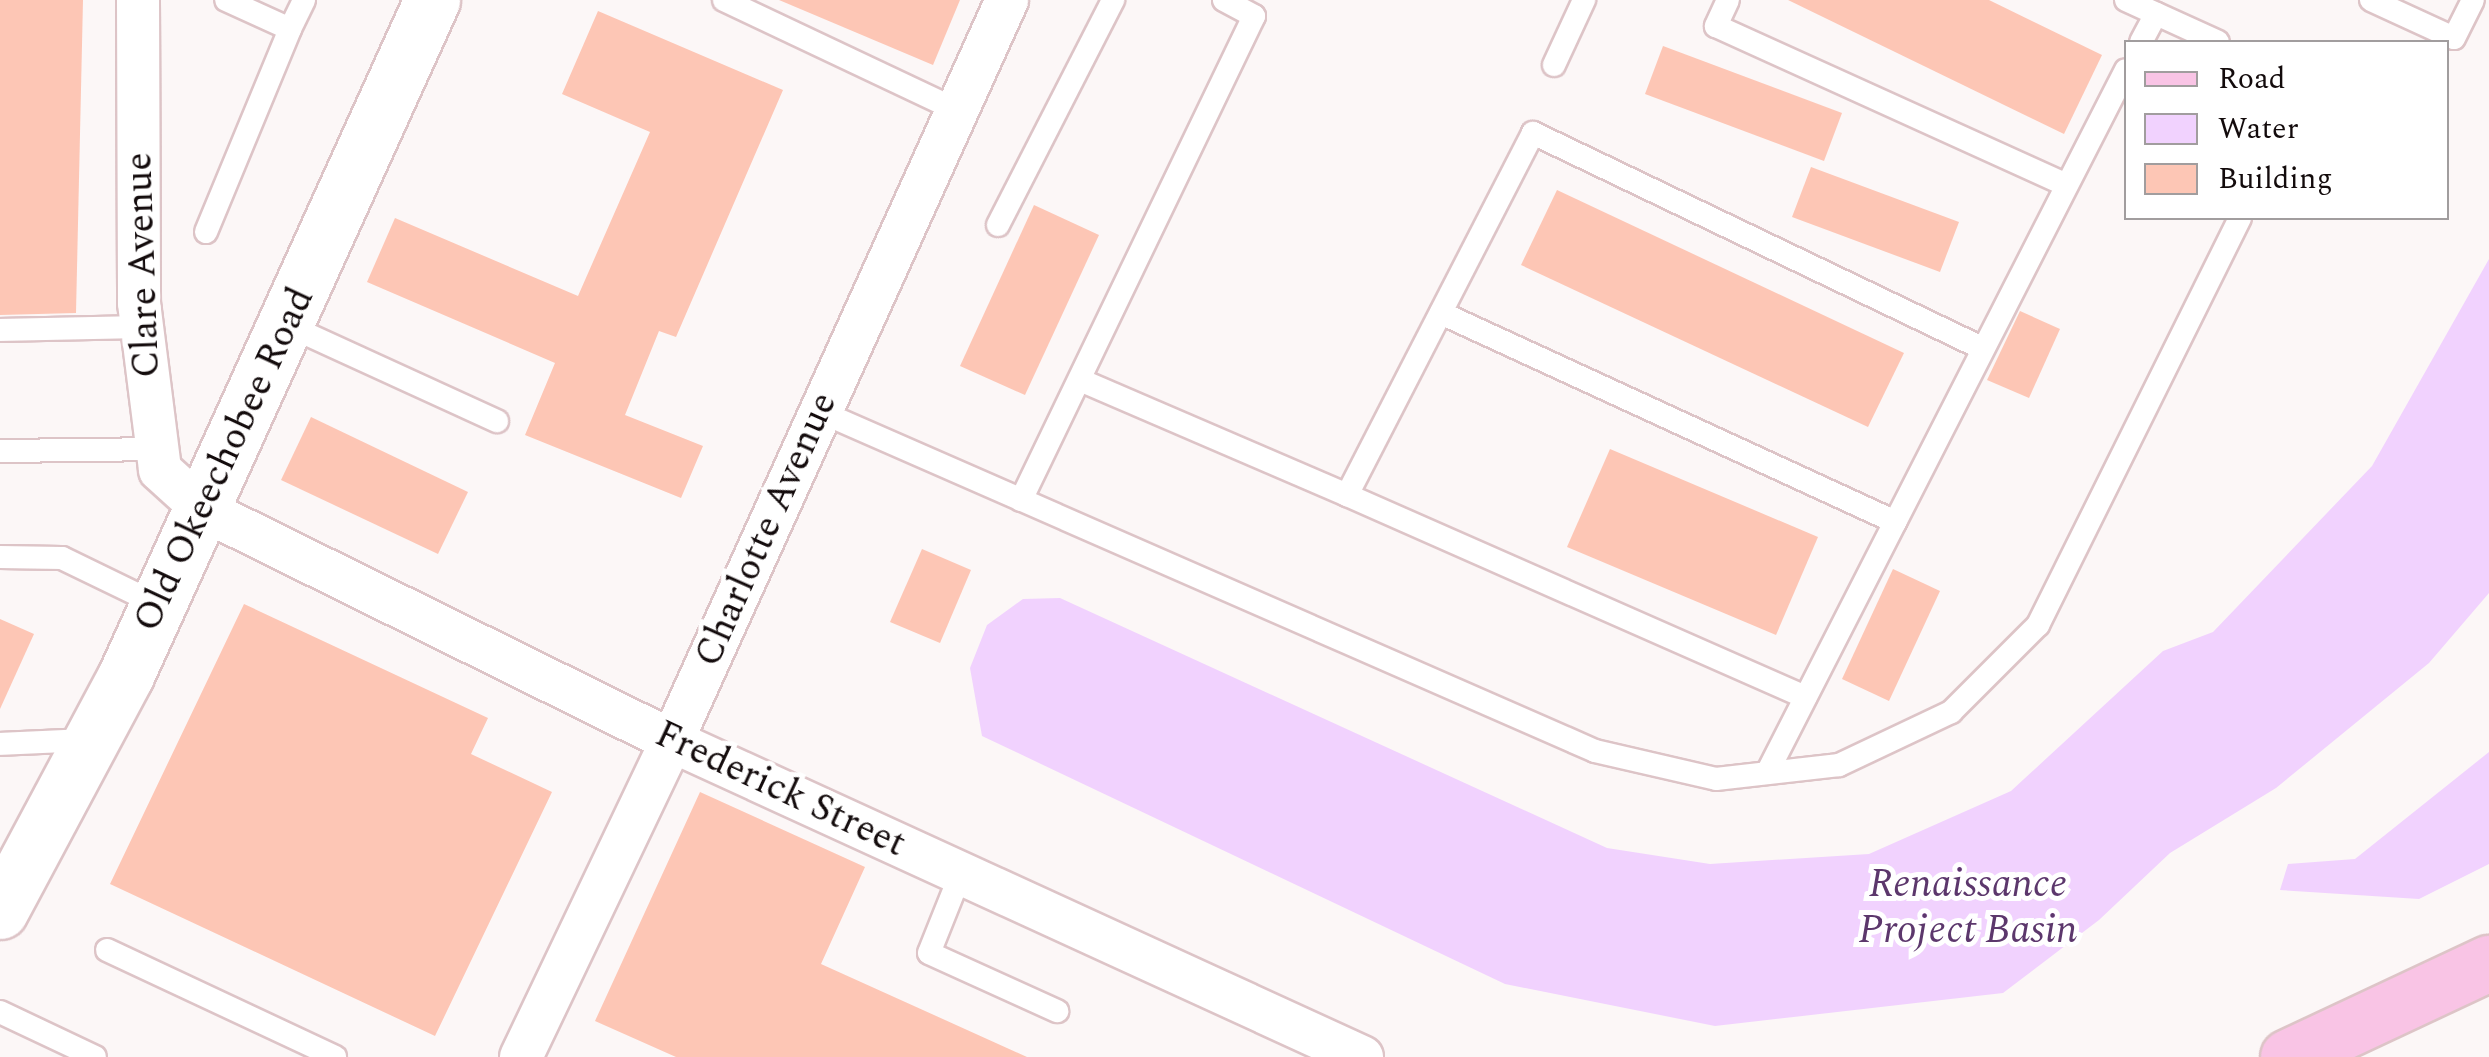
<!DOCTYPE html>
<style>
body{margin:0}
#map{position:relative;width:2489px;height:1057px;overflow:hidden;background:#fcf7f7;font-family:Spectral,serif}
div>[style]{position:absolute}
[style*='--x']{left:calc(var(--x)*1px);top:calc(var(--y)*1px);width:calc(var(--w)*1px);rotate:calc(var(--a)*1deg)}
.water>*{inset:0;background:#f1d2fe}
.building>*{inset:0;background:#fdc6b5}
.roads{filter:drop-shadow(2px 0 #ddc4c7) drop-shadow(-2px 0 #ddc4c7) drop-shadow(0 2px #ddc4c7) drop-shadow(0 -2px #ddc4c7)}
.lane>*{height:22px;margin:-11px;padding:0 11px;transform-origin:11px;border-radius:11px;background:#fff}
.street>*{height:42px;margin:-21px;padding:0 21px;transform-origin:21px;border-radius:21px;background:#fff}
.secondary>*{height:55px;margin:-27.5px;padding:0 27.5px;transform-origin:27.5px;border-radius:27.5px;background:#fff}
.primary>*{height:55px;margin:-27.5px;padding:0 27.5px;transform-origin:27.5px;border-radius:27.5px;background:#f9c4e5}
span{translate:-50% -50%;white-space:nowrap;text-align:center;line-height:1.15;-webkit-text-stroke:10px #fff;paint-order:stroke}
.street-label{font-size:38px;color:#130b0c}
.water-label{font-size:40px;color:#5c376c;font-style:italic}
.legend{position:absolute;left:2124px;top:40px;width:325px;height:180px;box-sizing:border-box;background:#fff;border:2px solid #a19d9e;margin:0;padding:12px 18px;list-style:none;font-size:30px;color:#130b0c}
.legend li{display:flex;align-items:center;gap:20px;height:50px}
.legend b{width:50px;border:2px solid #a19d9e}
</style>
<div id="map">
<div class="water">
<div style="clip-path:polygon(2489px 259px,2489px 593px,2429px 663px,2276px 788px,2170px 853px,2099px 920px,2003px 993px,1715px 1026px,1505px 984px,982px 736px,970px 668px,987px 625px,1023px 599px,1060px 598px,1607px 848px,1710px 864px,1869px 854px,2011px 791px,2163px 651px,2213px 632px,2372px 466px)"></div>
<div style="clip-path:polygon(2489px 752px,2489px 864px,2419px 899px,2280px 890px,2288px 864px,2355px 859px)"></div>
</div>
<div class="building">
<div style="clip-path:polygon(0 0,83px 0,76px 313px,0 315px)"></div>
<div style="clip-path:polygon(779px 0,960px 0,933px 65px)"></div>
<div style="clip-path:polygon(1788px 0,1989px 0,2102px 55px,2064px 134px)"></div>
<div style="clip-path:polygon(598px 11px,783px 90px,676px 337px,659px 331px,625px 415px,703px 446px,681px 498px,525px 435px,555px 363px,367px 282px,395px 218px,578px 296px,650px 132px,562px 94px)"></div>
<div style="clip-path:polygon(1663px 46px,1842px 113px,1824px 161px,1645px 94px)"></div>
<div style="clip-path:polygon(1811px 167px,1959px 222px,1940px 272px,1792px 217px)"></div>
<div style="clip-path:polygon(1557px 190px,1904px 353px,1868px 427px,1521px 265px)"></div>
<div style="clip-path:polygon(1034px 205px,1099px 235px,1025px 395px,960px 366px)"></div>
<div style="clip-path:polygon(2020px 311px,2060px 329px,2029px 398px,1987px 380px)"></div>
<div style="clip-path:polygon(311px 417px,468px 492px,438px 554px,281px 480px)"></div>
<div style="clip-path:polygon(1610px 449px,1818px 537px,1776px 635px,1567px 547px)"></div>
<div style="clip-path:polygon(922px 549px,971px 570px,940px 643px,890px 622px)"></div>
<div style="clip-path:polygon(1893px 569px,1940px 591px,1889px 701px,1842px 679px)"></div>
<div style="clip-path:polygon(244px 604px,488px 718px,471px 754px,552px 792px,435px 1036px,110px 884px)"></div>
<div style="clip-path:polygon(0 619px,34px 634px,0 709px)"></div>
<div style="clip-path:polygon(700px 792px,865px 867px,821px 964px,1027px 1057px,676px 1057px,595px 1021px)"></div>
</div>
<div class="roads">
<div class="lane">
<div style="--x:724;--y:0;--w:258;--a:25.3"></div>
<div style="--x:1728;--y:0;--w:29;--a:115"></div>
<div style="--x:1716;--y:26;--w:384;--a:24.4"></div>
<div style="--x:2126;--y:0;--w:101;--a:24.5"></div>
<div style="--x:2371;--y:0;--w:91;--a:24.6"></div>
<div style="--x:2454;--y:38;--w:42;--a:-63.4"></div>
<div style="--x:290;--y:29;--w:32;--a:-64"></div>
<div style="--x:2141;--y:42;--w:32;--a:-62"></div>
<div style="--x:1554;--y:65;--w:72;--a:-65.2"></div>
<div style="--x:998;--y:225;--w:253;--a:-62.9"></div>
<div style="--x:206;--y:232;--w:220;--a:-67.5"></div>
<div style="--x:290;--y:29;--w:70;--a:-155.6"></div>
<div style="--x:1441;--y:313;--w:500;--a:24.7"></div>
<div style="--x:287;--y:325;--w:231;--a:24.6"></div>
<div style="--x:0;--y:330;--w:142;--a:-1.2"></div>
<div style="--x:1080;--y:380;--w:291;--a:23.3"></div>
<div style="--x:1347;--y:495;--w:407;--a:-62.8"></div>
<div style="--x:1533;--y:133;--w:499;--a:25.6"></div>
<div style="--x:821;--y:412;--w:845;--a:23.65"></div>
<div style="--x:1595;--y:751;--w:124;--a:13"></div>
<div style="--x:1716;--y:779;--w:124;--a:-6.5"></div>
<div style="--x:1839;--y:765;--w:124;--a:-25.3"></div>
<div style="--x:1951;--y:712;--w:123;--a:-45"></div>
<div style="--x:2038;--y:625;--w:454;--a:-63.6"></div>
<div style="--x:0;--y:451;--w:157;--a:-0.7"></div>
<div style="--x:1347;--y:495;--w:501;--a:23.8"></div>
<div style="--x:1021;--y:500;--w:537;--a:-64.29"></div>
<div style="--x:1254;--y:16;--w:34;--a:-152"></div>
<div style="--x:0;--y:557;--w:62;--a:0.9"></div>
<div style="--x:62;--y:558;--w:108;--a:25.9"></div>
<div style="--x:0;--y:744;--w:87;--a:-2.6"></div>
<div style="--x:1767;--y:773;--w:789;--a:-62.95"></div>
<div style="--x:961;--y:873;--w:86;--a:111.8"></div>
<div style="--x:929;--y:953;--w:141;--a:24.4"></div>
<div style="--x:107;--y:950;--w:252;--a:25.1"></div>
<div style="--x:0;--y:1012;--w:105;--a:25.3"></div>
</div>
<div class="street">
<div style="--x:138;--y:0;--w:303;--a:89.8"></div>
<div style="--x:139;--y:303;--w:168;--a:82.8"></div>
<div style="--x:160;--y:470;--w:59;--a:42.3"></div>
<div style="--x:204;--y:510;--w:522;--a:26.27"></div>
<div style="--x:672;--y:741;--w:759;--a:24.61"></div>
<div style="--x:521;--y:1057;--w:350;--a:-64.5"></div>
<div style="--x:672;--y:741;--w:813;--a:-65.67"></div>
</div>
<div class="secondary">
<div style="--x:0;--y:911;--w:268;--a:-61.9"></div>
<div style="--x:126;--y:675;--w:741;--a:-65.61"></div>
</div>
<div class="primary">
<div style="--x:2288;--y:1057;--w:222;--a:-25.1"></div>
</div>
</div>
<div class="street-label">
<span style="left:144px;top:265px;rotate:-92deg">Clare Avenue</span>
<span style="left:225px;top:460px;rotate:-65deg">Old Okeechobee Road</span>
<span style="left:767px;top:530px;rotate:-66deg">Charlotte Avenue</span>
<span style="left:780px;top:790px;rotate:25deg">Frederick Street</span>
</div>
<div class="water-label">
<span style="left:1968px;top:908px">Renaissance<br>Project Basin</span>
</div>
<ul class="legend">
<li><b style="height:12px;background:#f9c4e5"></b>Road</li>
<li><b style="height:28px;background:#f1d2fe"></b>Water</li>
<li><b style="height:28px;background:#fdc6b5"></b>Building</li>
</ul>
</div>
